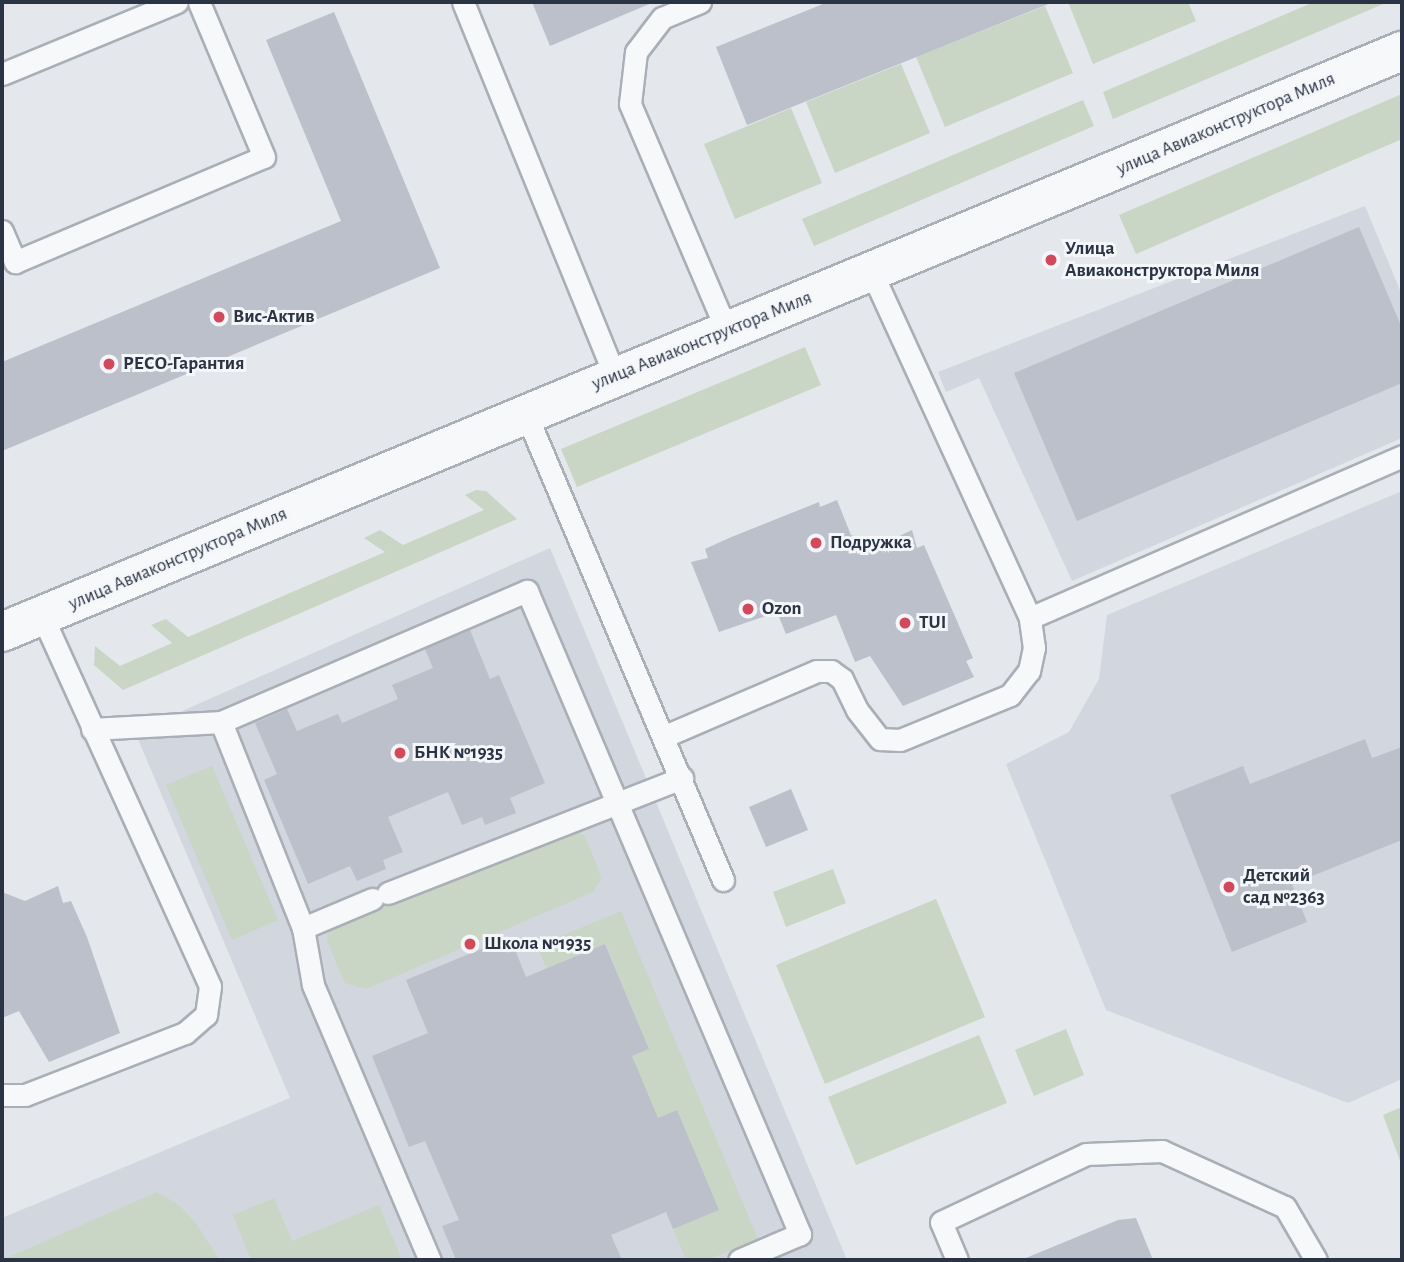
<!DOCTYPE html>
<meta charset="utf-8">
<style>
body{margin:0}
#map{position:relative;width:1404px;height:1262px;overflow:hidden;background:#e4e7ec;font-family:"Alegreya Sans",sans-serif}
div>[style]{position:absolute}
[style*='--x']{left:calc(var(--x)*1px);top:calc(var(--y)*1px);width:calc(var(--w)*1px);rotate:calc(var(--a)*1deg)}
.built>*{inset:0;background:#d2d6de}
.green>*{inset:0;background:#c9d6c5}
.building>*{inset:0;background:#bbc0ca}
.roads{filter:drop-shadow(2px 0 #a9aeb7) drop-shadow(-2px 0 #a9aeb7) drop-shadow(0 2px #a9aeb7) drop-shadow(0 -2px #a9aeb7)}
.service>*{height:21px;margin:-10.5px;padding:0 10.5px;transform-origin:10.5px;border-radius:10.5px;background:#f7f8fa}
.tertiary>*{height:38px;margin:-19px;padding:0 19px;transform-origin:19px;border-radius:19px;background:#f7f8fa}
.dots>*{width:19px;height:19px;translate:-50% -50%;box-sizing:border-box;border:4px solid #f4f6f9;border-radius:50%}
span{translate:-50% -50%;white-space:nowrap;text-align:center;line-height:1.15;-webkit-text-stroke:6px #f4f6f9;paint-order:stroke}
.street-label{font-size:19px;color:#2b3445}
.poi-label{font-size:19px;color:#2b3445;font-weight:700}
.left{translate:0 -50%;text-align:left}
.frame{position:absolute;inset:0;border:4px solid #2b3445;pointer-events:none}
</style>
<div id="map">
<div class="built">
<div style="clip-path:polygon(1365px 206px,1402px 295px,1402px 438px,1072px 581px,979px 378px,946px 392px,938px 372px)"></div>
<div style="clip-path:polygon(1402px 491px,1402px 1079px,1348px 1103px,1106px 1010px,1006px 764px,1069px 732px,1099px 679px,1107px 615px)"></div>
<div style="clip-path:polygon(550px 548px,847px 1260px,2px 1260px,2px 1218px,290px 1098px,135px 732px)"></div>
</div>
<div class="green">
<div style="clip-path:polygon(1068px 2px,1188px 2px,1196px 21px,1093px 64px)"></div>
<div style="clip-path:polygon(1314px 2px,1388px 2px,1113px 119px,1103px 92px)"></div>
<div style="clip-path:polygon(1045px 6px,1073px 73px,945px 127px,916px 57px)"></div>
<div style="clip-path:polygon(901px 64px,930px 133px,835px 173px,806px 102px)"></div>
<div style="clip-path:polygon(1402px 94px,1402px 139px,1136px 254px,1119px 215px)"></div>
<div style="clip-path:polygon(1083px 100px,1094px 126px,814px 246px,802px 219px)"></div>
<div style="clip-path:polygon(791px 108px,822px 183px,735px 219px,704px 144px)"></div>
<div style="clip-path:polygon(805px 347px,821px 385px,577px 487px,561px 449px)"></div>
<div style="clip-path:polygon(476px 490px,486px 491px,517px 519px,123px 690px,94px 665px,95px 646px,120px 666px,172px 643px,151px 625px,166px 619px,188px 637px,385px 552px,364px 538px,380px 530px,403px 545px,484px 510px,465px 495px)"></div>
<div style="clip-path:polygon(212px 766px,278px 920px,232px 940px,166px 785px)"></div>
<div style="clip-path:polygon(569px 830px,584px 835px,599px 870px,601px 880px,593px 892px,366px 989px,345px 983px,327px 941px,328px 929px)"></div>
<div style="clip-path:polygon(833px 869px,846px 903px,786px 927px,773px 892px)"></div>
<div style="clip-path:polygon(936px 899px,985px 1017px,825px 1084px,776px 965px)"></div>
<div style="clip-path:polygon(621px 911px,758px 1239px,707px 1260px,686px 1260px,673px 1229px,718px 1210px,677px 1110px,658px 1118px,632px 1056px,649px 1049px,606px 944px,563px 961px,553px 984px,537px 946px)"></div>
<div style="clip-path:polygon(1066px 1029px,1084px 1075px,1034px 1096px,1015px 1050px)"></div>
<div style="clip-path:polygon(979px 1035px,1007px 1103px,856px 1165px,828px 1097px)"></div>
<div style="clip-path:polygon(1402px 1107px,1402px 1166px,1383px 1115px)"></div>
<div style="clip-path:polygon(157px 1192px,179px 1205px,197px 1225px,220px 1260px,2px 1260px)"></div>
<div style="clip-path:polygon(274px 1198px,292px 1241px,379px 1205px,402px 1260px,251px 1260px,233px 1215px)"></div>
</div>
<div class="building">
<div style="clip-path:polygon(532px 2px,654px 2px,550px 46px)"></div>
<div style="clip-path:polygon(828px 2px,1051px 2px,1051px 3px,747px 125px,716px 47px)"></div>
<div style="clip-path:polygon(334px 12px,440px 268px,2px 451px,2px 362px,341px 221px,266px 40px)"></div>
<div style="clip-path:polygon(1359px 227px,1402px 328px,1402px 383px,1077px 521px,1014px 373px)"></div>
<div style="clip-path:polygon(837px 500px,851px 535px,878px 546px,912px 530px,917px 548px,924px 545px,973px 658px,966px 661px,974px 677px,903px 706px,870px 656px,855px 662px,836px 615px,786px 634px,777px 612px,719px 632px,691px 562px,708px 558px,705px 549px,729px 538px,819px 502px,820px 507px)"></div>
<div style="clip-path:polygon(470px 630px,490px 679px,499px 675px,545px 783px,510px 798px,516px 813px,485px 825px,482px 817px,462px 825px,448px 792px,388px 817px,403px 852px,383px 860px,386px 869px,357px 881px,350px 866px,308px 884px,264px 780px,277px 774px,255px 723px,287px 709px,297px 731px,338px 714px,342px 723px,398px 699px,392px 685px,433px 668px,425px 649px)"></div>
<div style="clip-path:polygon(1365px 739px,1372px 758px,1402px 747px,1402px 840px,1292px 884px,1307px 922px,1232px 952px,1170px 795px,1243px 766px,1250px 784px)"></div>
<div style="clip-path:polygon(791px 789px,808px 830px,766px 847px,749px 807px)"></div>
<div style="clip-path:polygon(58px 886px,63px 903px,71px 901px,87px 937px,120px 1033px,49px 1062px,19px 1011px,2px 1018px,2px 892px,25px 901px)"></div>
<div style="clip-path:polygon(510px 937px,526px 977px,605px 944px,649px 1049px,632px 1056px,658px 1118px,677px 1110px,719px 1210px,673px 1229px,666px 1212px,611px 1235px,622px 1260px,456px 1260px,442px 1226px,459px 1220px,425px 1141px,409px 1147px,372px 1056px,428px 1033px,406px 980px)"></div>
<div style="clip-path:polygon(1136px 1218px,1153px 1260px,1021px 1260px,1118px 1220px)"></div>
</div>
<div class="roads">
<div class="service">
<div style="--x:463;--y:2;--w:405;--a:67.9"></div>
<div style="--x:700;--y:2;--w:41;--a:157.2"></div>
<div style="--x:662;--y:18;--w:43;--a:127.4"></div>
<div style="--x:636;--y:52;--w:52;--a:96.6"></div>
<div style="--x:630;--y:104;--w:247;--a:66.9"></div>
<div style="--x:2;--y:74;--w:189;--a:-22.4"></div>
<div style="--x:2;--y:231;--w:34;--a:67"></div>
<div style="--x:15;--y:262;--w:270;--a:-22.9"></div>
<div style="--x:264;--y:157;--w:168;--a:-112.8"></div>
<div style="--x:526;--y:414;--w:506;--a:67.08"></div>
<div style="--x:1030;--y:618;--w:406;--a:-23.5"></div>
<div style="--x:221;--y:722;--w:222;--a:68.3"></div>
<div style="--x:303;--y:928;--w:58;--a:80"></div>
<div style="--x:313;--y:985;--w:299;--a:67"></div>
<div style="--x:92;--y:729;--w:129;--a:-3.1"></div>
<div style="--x:221;--y:722;--w:333;--a:-23.2"></div>
<div style="--x:527;--y:591;--w:699;--a:67"></div>
<div style="--x:800;--y:1234;--w:66;--a:156.9"></div>
<div style="--x:665;--y:736;--w:165;--a:-23.2"></div>
<div style="--x:817;--y:671;--w:14;--a:0"></div>
<div style="--x:831;--y:671;--w:14;--a:36"></div>
<div style="--x:842;--y:679;--w:34;--a:64"></div>
<div style="--x:857;--y:710;--w:37;--a:52"></div>
<div style="--x:880;--y:739;--w:20;--a:3"></div>
<div style="--x:900;--y:740;--w:119;--a:-22.2"></div>
<div style="--x:1010;--y:695;--w:31;--a:-52"></div>
<div style="--x:1029;--y:671;--w:24;--a:-78"></div>
<div style="--x:1034;--y:648;--w:30;--a:-98"></div>
<div style="--x:1030;--y:618;--w:382;--a:-114.6"></div>
<div style="--x:388;--y:893;--w:316;--a:-21.4"></div>
<div style="--x:303;--y:928;--w:75;--a:-22.8"></div>
<div style="--x:2;--y:1095;--w:23;--a:0"></div>
<div style="--x:25;--y:1095;--w:172;--a:-21.2"></div>
<div style="--x:185;--y:1033;--w:28;--a:-41"></div>
<div style="--x:206;--y:1015;--w:29;--a:-82"></div>
<div style="--x:210;--y:986;--w:407;--a:-114.4"></div>
<div style="--x:957;--y:1260;--w:41;--a:-112.8"></div>
<div style="--x:941;--y:1222;--w:160;--a:-25.1"></div>
<div style="--x:1086;--y:1154;--w:76;--a:-2.3"></div>
<div style="--x:1162;--y:1151;--w:135;--a:24.5"></div>
<div style="--x:1285;--y:1207;--w:61;--a:59.7"></div>
</div>
<div class="tertiary">
<div style="--x:2;--y:632;--w:1516;--a:-22.54"></div>
</div>
</div>
<div class="dots">
<div style="left:1051px;top:260px;background:#d1495b"></div>
<div style="left:219px;top:317px;background:#d1495b"></div>
<div style="left:109px;top:364px;background:#d1495b"></div>
<div style="left:816px;top:543px;background:#d1495b"></div>
<div style="left:748px;top:609px;background:#d1495b"></div>
<div style="left:905px;top:623px;background:#d1495b"></div>
<div style="left:400px;top:753px;background:#d1495b"></div>
<div style="left:1229px;top:887px;background:#d1495b"></div>
<div style="left:470px;top:944px;background:#d1495b"></div>
</div>
<div class="street-label">
<span style="left:1226px;top:124px;rotate:-23deg">улица Авиаконструктора Миля</span>
<span style="left:702px;top:341px;rotate:-22deg">улица Авиаконструктора Миля</span>
<span style="left:178px;top:559px;rotate:-23deg">улица Авиаконструктора Миля</span>
</div>
<div class="poi-label">
<span class="left" style="left:1065px;top:260px">Улица<br>Авиаконструктора Миля</span>
<span class="left" style="left:233px;top:317px">Вис-Актив</span>
<span class="left" style="left:123px;top:364px">РЕСО-Гарантия</span>
<span class="left" style="left:830px;top:543px">Подружка</span>
<span class="left" style="left:762px;top:609px">Ozon</span>
<span class="left" style="left:919px;top:623px">TUI</span>
<span class="left" style="left:414px;top:753px">БНК №1935</span>
<span class="left" style="left:1243px;top:887px">Детский<br>сад №2363</span>
<span class="left" style="left:484px;top:944px">Школа №1935</span>
</div>
<div class="frame"></div>
</div>
